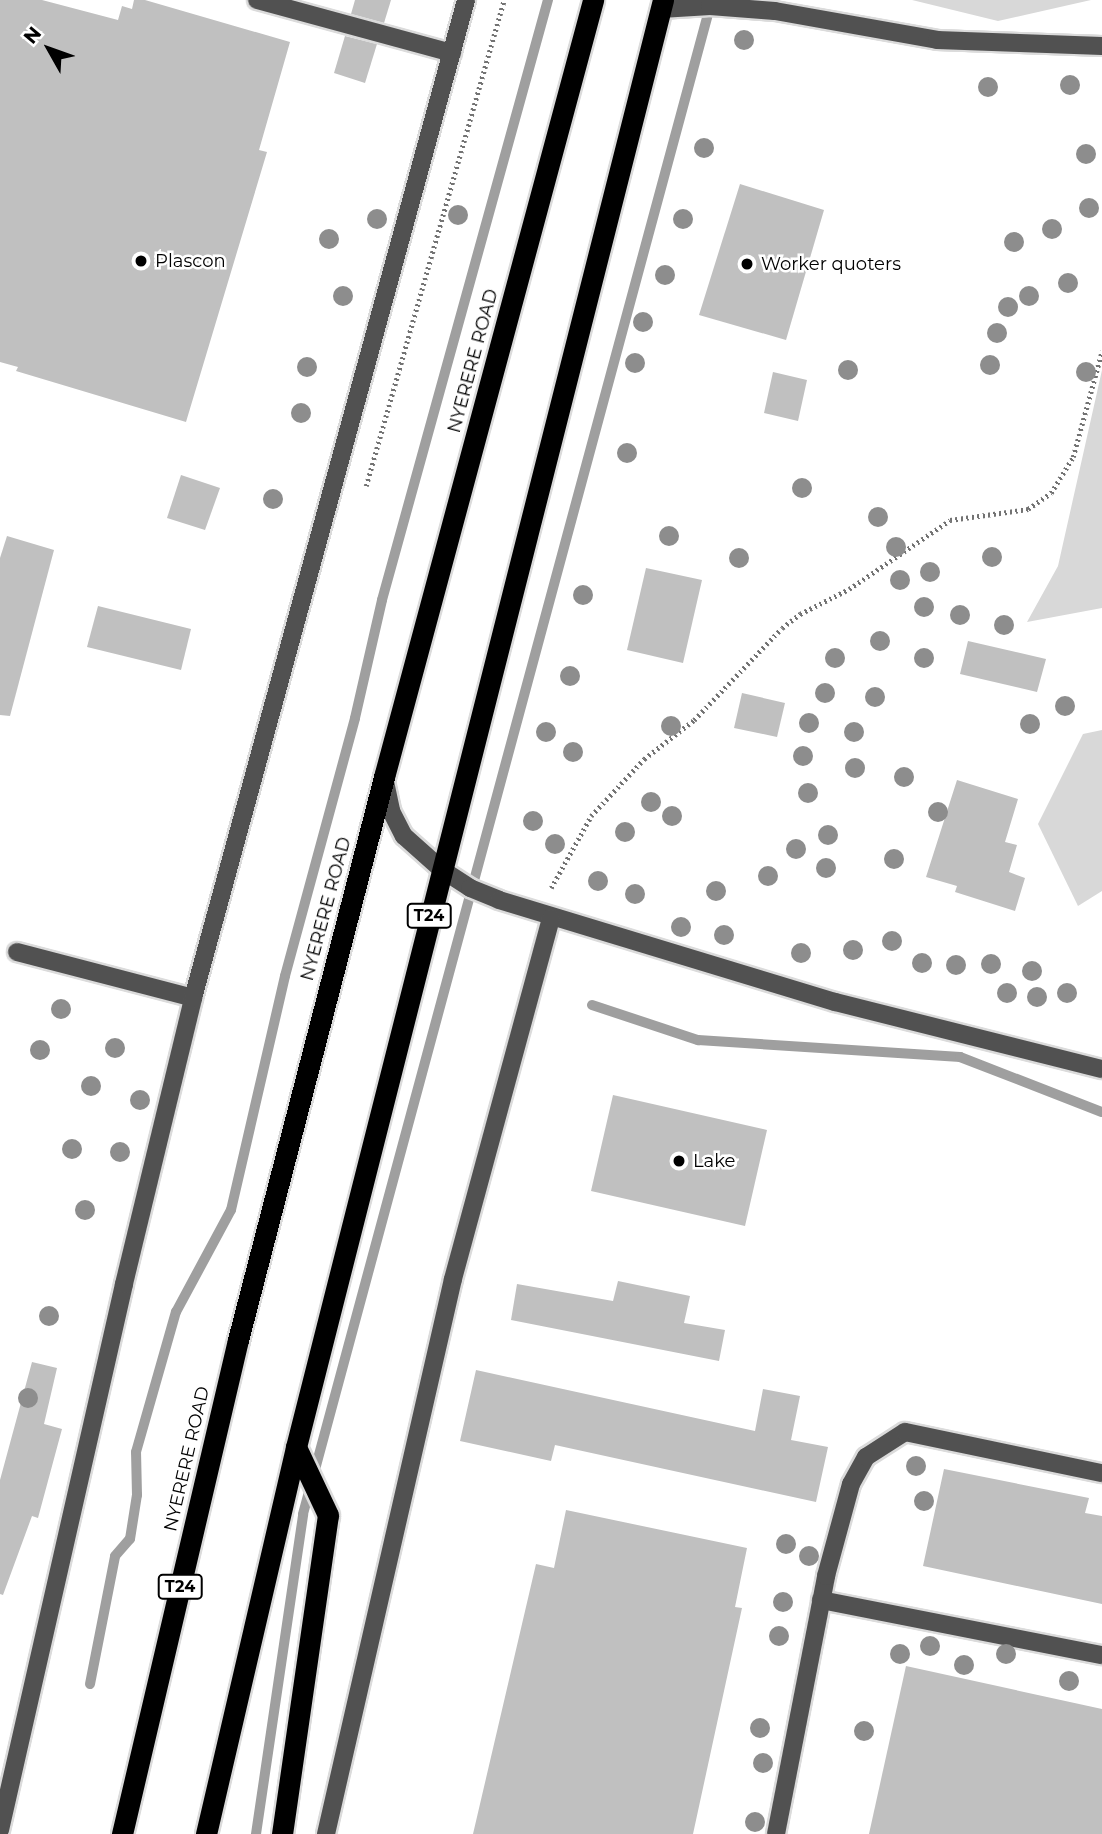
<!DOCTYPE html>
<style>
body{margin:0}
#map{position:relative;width:1102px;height:1834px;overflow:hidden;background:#fff;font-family:Montserrat,sans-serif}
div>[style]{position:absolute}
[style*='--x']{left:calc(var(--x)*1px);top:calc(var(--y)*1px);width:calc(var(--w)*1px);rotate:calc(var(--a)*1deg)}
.green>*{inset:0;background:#d8d8d8}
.stream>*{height:10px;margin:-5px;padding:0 5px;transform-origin:5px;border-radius:5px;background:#9f9f9f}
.building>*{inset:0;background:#c0c0c0}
.path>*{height:4.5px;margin-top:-2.25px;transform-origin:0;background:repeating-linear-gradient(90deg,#737373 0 2px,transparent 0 5.5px)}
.roads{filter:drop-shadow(2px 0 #dbdbdb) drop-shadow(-2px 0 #dbdbdb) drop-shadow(0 2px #dbdbdb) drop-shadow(0 -2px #dbdbdb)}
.minor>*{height:18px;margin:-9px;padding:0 9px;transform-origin:9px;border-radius:9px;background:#515151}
.highway>*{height:21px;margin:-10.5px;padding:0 10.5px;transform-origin:10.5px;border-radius:10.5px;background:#000}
.trees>*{width:20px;height:20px;margin:-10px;border-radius:50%;background:#8d8d8d}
.dots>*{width:19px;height:19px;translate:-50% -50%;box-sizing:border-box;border:4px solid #fff;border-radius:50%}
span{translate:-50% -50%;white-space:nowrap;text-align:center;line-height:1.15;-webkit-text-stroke:5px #fff;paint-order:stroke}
.shield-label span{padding:2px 5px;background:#fff;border:2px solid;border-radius:5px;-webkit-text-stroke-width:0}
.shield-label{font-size:16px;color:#000;font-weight:700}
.poi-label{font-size:18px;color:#000}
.left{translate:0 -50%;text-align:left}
.street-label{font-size:18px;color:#000}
.north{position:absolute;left:14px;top:14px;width:70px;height:70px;-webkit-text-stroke:5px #fff;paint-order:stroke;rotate:310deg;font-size:19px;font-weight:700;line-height:28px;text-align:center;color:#000}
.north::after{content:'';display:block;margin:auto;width:24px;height:32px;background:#000;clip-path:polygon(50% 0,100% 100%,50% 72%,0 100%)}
</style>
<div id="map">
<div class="green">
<div style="clip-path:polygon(912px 0,1091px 0,998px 21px)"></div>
<div style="clip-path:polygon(1102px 370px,1102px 608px,1027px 622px,1058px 566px)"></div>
<div style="clip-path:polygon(1102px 730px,1102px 891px,1078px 906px,1038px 824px,1083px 734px)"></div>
</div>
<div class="stream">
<div style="--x:592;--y:1005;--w:112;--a:18.3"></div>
<div style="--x:698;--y:1040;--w:263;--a:3.7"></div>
<div style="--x:960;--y:1057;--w:152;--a:21.2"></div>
<div style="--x:90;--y:1684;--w:130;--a:-78.9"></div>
<div style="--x:115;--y:1556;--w:23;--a:-49"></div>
<div style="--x:130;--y:1539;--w:45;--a:-81"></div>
<div style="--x:137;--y:1495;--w:43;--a:-91.3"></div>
<div style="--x:136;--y:1452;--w:146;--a:-74.1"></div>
<div style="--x:176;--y:1312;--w:116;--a:-61.7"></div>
<div style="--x:231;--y:1210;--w:240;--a:-77"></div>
<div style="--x:285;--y:976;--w:267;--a:-74.8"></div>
<div style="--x:355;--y:718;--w:121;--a:-77.1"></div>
<div style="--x:382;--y:600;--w:623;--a:-74.54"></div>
<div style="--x:256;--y:1834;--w:323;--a:-81.6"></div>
<div style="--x:303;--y:1514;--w:1565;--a:-74.89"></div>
</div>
<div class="building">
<div style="clip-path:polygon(0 0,42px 0,118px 20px,122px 6px,132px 9px,134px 0,145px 0,290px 42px,259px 150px,267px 152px,186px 422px,16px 371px,18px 367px,0 362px)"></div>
<div style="clip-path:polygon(355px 0,391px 0,384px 23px,351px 14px)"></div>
<div style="clip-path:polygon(345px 36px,377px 44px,365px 83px,334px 73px)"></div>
<div style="clip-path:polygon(740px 184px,824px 210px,786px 340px,699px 315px)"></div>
<div style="clip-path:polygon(773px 372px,807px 380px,798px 421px,764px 413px)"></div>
<div style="clip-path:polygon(181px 475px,220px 488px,205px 530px,167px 518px)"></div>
<div style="clip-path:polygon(7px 536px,54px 550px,10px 716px,0 715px,0 558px)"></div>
<div style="clip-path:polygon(646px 568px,702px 580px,683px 663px,627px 650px)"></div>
<div style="clip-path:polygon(98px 606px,191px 629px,181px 670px,87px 647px)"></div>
<div style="clip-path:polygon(968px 641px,1046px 659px,1037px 692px,960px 674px)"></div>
<div style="clip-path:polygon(742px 693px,785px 703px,777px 737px,734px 728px)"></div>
<div style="clip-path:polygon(957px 780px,1018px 799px,1005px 842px,1017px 845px,1009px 872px,1025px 878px,1015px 911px,955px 892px,957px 886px,926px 877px)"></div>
<div style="clip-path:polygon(613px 1095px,767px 1130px,745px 1226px,591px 1191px)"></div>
<div style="clip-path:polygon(618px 1281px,690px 1296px,684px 1323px,725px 1330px,719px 1361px,511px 1320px,517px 1284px,613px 1301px)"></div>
<div style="clip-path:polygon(32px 1362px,57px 1368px,44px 1424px,62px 1429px,38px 1518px,32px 1516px,3px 1595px,0 1594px,0 1480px)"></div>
<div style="clip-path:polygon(476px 1370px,755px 1431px,763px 1389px,800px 1396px,791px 1440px,828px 1447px,816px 1502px,555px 1445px,551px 1461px,460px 1441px)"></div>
<div style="clip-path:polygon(944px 1469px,1089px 1498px,1085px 1513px,1102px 1516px,1102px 1604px,923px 1566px)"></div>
<div style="clip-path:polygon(566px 1510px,747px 1548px,735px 1607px,742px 1608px,693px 1834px,473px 1834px,536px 1564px,554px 1568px)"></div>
<div style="clip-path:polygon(906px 1666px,1102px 1709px,1102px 1834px,869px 1834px)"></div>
</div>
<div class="path">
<div style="--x:366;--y:486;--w:505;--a:-74.15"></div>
<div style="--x:551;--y:888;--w:82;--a:-60.9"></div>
<div style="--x:591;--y:816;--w:78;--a:-47.1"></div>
<div style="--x:644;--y:759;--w:63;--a:-38"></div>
<div style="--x:694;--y:720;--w:127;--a:-46.3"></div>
<div style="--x:782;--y:628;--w:23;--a:-38"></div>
<div style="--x:800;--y:614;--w:55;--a:-27"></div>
<div style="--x:849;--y:589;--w:122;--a:-34.3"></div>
<div style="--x:950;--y:520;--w:79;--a:-8"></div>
<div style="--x:1028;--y:509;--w:28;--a:-35"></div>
<div style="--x:1051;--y:493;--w:42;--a:-58.6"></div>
<div style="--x:1073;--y:457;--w:110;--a:-74.7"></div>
</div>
<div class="roads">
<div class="minor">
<div style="--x:257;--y:0;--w:202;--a:15.2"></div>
<div style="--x:661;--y:9;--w:49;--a:-3.5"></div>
<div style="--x:710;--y:6;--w:65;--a:4.4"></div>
<div style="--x:775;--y:11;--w:165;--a:10.1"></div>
<div style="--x:937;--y:40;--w:165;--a:2.1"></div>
<div style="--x:384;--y:777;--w:35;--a:78"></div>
<div style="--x:391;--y:811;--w:28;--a:63"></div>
<div style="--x:404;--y:836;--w:50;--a:41.7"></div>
<div style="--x:441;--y:869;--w:35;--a:33"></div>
<div style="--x:470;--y:888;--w:31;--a:22"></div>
<div style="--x:499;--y:900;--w:351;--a:16.9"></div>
<div style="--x:835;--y:1002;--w:275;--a:14.1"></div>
<div style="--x:17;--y:952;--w:182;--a:14.6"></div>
<div style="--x:821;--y:1600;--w:286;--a:11.1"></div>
<div style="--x:0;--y:1830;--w:560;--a:-77.2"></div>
<div style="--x:124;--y:1284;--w:294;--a:-76.4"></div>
<div style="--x:193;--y:998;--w:1035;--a:-74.7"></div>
<div style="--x:326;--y:1834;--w:569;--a:-77.11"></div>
<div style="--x:453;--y:1279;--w:374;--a:-74.8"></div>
<div style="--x:776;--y:1834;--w:263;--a:-79"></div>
<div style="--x:826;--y:1576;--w:95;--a:-74.8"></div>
<div style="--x:851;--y:1484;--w:31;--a:-61"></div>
<div style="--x:866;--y:1457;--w:46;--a:-32.7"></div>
<div style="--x:905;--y:1432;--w:201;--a:11.8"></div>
</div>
<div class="highway">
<div style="--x:122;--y:1834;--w:507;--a:-76.79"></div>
<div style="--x:238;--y:1340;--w:582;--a:-75.46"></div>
<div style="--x:384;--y:777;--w:805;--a:-74.94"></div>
<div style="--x:206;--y:1834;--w:397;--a:-76.9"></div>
<div style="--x:296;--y:1447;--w:1493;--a:-75.77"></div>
<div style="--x:282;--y:1834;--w:322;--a:-81.8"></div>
<div style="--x:328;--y:1515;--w:75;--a:-115.2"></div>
</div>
</div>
<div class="trees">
<div style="left:744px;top:40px"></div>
<div style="left:1070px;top:85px"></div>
<div style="left:988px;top:87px"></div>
<div style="left:704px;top:148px"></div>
<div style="left:1086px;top:154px"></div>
<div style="left:1089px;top:208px"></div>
<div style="left:458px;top:215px"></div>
<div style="left:377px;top:219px"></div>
<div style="left:683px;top:219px"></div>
<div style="left:1052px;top:229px"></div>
<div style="left:329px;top:239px"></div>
<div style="left:1014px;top:242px"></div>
<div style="left:665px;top:275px"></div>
<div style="left:1068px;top:283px"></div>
<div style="left:343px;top:296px"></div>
<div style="left:1029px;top:296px"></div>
<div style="left:1008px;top:307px"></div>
<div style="left:643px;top:322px"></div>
<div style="left:997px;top:333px"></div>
<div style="left:635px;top:363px"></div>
<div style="left:990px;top:365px"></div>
<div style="left:307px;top:367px"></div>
<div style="left:848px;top:370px"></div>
<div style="left:1086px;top:372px"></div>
<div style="left:301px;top:413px"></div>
<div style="left:627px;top:453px"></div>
<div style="left:802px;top:488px"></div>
<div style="left:273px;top:499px"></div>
<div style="left:878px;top:517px"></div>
<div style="left:669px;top:536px"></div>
<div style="left:896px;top:547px"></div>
<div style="left:992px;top:557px"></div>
<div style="left:739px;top:558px"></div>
<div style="left:930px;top:572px"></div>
<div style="left:900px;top:580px"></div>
<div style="left:583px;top:595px"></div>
<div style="left:924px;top:607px"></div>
<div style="left:960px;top:615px"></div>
<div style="left:1004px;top:625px"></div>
<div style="left:880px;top:641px"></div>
<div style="left:835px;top:658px"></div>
<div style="left:924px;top:658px"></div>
<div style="left:570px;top:676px"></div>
<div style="left:825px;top:693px"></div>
<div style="left:875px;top:697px"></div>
<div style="left:1065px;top:706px"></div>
<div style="left:809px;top:723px"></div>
<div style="left:1030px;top:724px"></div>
<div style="left:671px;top:726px"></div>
<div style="left:546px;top:732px"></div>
<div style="left:854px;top:732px"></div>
<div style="left:573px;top:752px"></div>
<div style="left:803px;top:756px"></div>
<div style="left:855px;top:768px"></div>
<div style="left:904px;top:777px"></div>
<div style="left:808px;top:793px"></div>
<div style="left:651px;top:802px"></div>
<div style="left:938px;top:812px"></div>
<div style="left:672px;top:816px"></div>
<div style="left:533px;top:821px"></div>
<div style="left:625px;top:832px"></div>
<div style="left:828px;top:835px"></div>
<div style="left:555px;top:844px"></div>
<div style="left:796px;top:849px"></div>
<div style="left:894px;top:859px"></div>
<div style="left:826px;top:868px"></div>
<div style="left:768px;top:876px"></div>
<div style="left:598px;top:881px"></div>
<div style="left:716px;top:891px"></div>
<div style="left:635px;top:894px"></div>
<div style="left:681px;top:927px"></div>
<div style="left:724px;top:935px"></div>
<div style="left:892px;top:941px"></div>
<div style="left:853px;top:950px"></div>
<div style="left:801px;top:953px"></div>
<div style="left:922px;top:963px"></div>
<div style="left:991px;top:964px"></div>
<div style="left:956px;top:965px"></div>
<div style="left:1032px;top:971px"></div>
<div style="left:1007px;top:993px"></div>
<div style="left:1067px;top:993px"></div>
<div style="left:1037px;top:997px"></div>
<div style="left:61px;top:1009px"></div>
<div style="left:115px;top:1048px"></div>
<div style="left:40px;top:1050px"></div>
<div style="left:91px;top:1086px"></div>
<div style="left:140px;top:1100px"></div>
<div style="left:72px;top:1149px"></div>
<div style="left:120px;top:1152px"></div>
<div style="left:85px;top:1210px"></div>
<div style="left:49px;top:1316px"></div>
<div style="left:28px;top:1398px"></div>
<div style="left:916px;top:1466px"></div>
<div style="left:924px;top:1501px"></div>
<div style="left:786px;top:1544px"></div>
<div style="left:809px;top:1556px"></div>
<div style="left:783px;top:1602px"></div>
<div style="left:779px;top:1636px"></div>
<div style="left:930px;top:1646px"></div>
<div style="left:900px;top:1654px"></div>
<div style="left:1006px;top:1654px"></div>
<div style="left:964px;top:1665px"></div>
<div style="left:1069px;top:1681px"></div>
<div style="left:760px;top:1728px"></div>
<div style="left:864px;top:1731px"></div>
<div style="left:763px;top:1763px"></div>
<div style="left:755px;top:1822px"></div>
</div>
<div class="dots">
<div style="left:141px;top:261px;background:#000"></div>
<div style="left:747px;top:264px;background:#000"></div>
<div style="left:679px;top:1161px;background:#000"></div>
</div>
<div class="shield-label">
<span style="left:429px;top:916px">T24</span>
<span style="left:180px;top:1587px">T24</span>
</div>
<div class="poi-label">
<span class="left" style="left:155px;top:261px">Plascon</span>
<span class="left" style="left:761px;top:264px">Worker quoters</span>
<span class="left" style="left:693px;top:1161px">Lake</span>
</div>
<div class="street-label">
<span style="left:473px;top:361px;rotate:-75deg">NYERERE ROAD</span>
<span style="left:326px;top:909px;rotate:-75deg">NYERERE ROAD</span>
<span style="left:187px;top:1459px;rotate:-77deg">NYERERE ROAD</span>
</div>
<div class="north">N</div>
</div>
